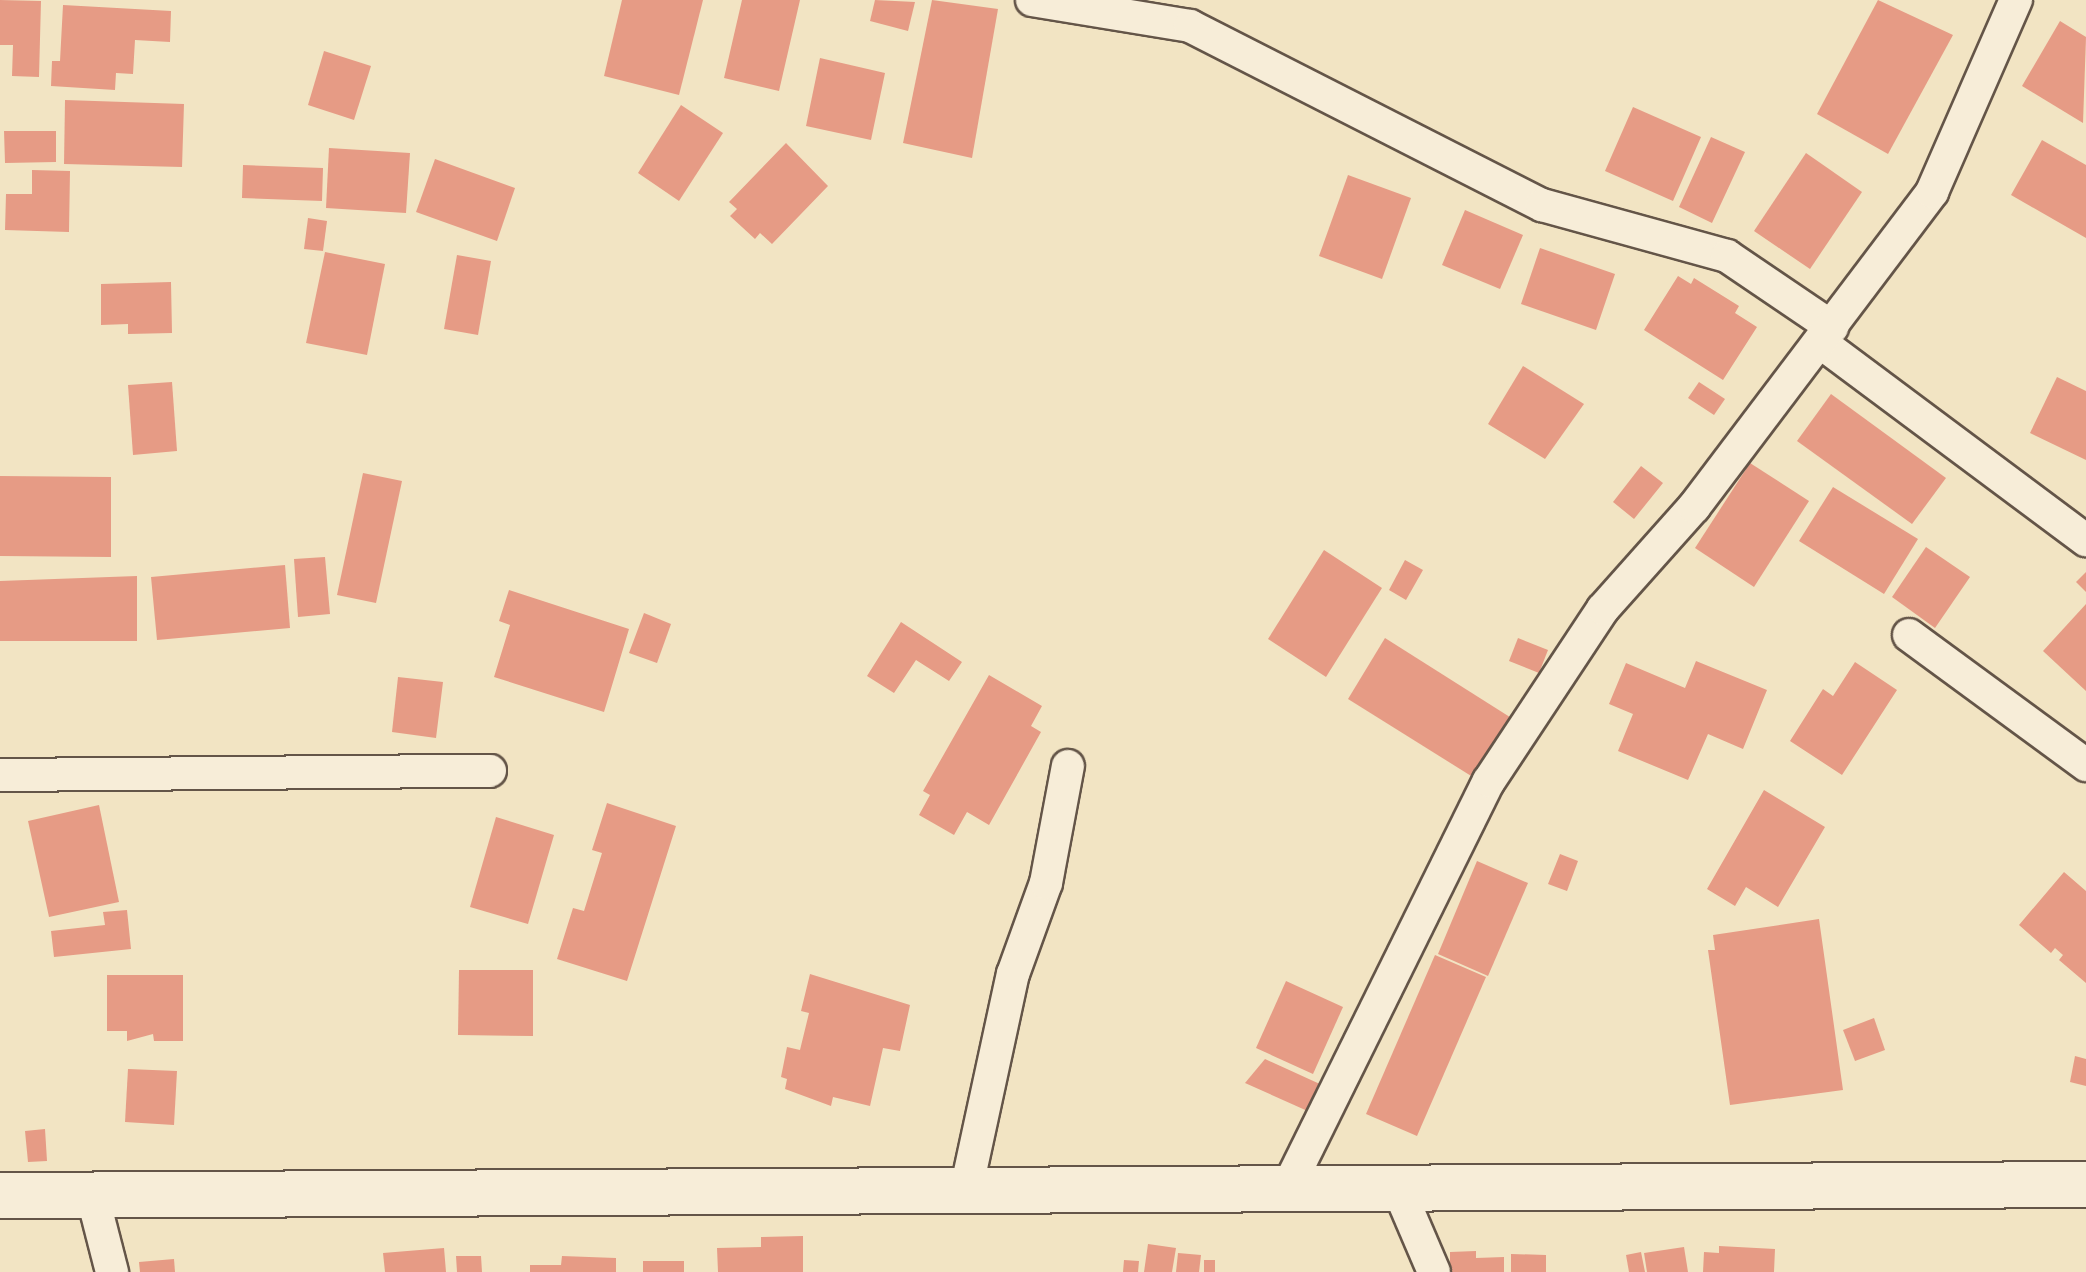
<!DOCTYPE html>
<style>
body{margin:0}
#map{position:relative;width:2086px;height:1272px;overflow:hidden;background:#f2e4c3;font-family:"IM FELL Great Primer",serif}
div>[style]{position:absolute}
[style*='--x']{left:calc(var(--x)*1px);top:calc(var(--y)*1px);width:calc(var(--w)*1px);rotate:calc(var(--a)*1deg)}
.building>*{inset:0;background:#e69b85}
.roads{filter:drop-shadow(2px 0 #645548) drop-shadow(-2px 0 #645548) drop-shadow(0 2px #645548) drop-shadow(0 -2px #645548)}
.street>*{height:32px;margin:-16px;padding:0 16px;transform-origin:16px;border-radius:16px;background:#f7edd8}
.secondary>*{height:45px;margin:-22.5px;padding:0 22.5px;transform-origin:22.5px;border-radius:22.5px;background:#f7edd8}
span{translate:-50% -50%;white-space:nowrap;text-align:center;line-height:1.15;-webkit-text-stroke:8px #f7edd8;paint-order:stroke}
</style>
<div id="map">
<div class="building">
<div style="clip-path:polygon(0 0,41px 1px,39px 77px,12px 76px,13px 45px,0 45px)"></div>
<div style="clip-path:polygon(622px 0,703px 0,679px 95px,604px 76px)"></div>
<div style="clip-path:polygon(742px 0,800px 0,779px 91px,724px 78px)"></div>
<div style="clip-path:polygon(875px 0,915px 2px,908px 31px,870px 21px)"></div>
<div style="clip-path:polygon(932px 0,998px 9px,972px 158px,903px 143px)"></div>
<div style="clip-path:polygon(1878px 0,1953px 35px,1888px 154px,1817px 114px)"></div>
<div style="clip-path:polygon(63px 5px,171px 11px,170px 42px,135px 40px,133px 74px,116px 73px,115px 90px,51px 86px,52px 61px,60px 61px)"></div>
<div style="clip-path:polygon(2060px 21px,2086px 37px,2083px 123px,2022px 86px)"></div>
<div style="clip-path:polygon(324px 51px,371px 66px,354px 120px,308px 105px)"></div>
<div style="clip-path:polygon(820px 58px,885px 73px,871px 140px,806px 126px)"></div>
<div style="clip-path:polygon(65px 100px,184px 104px,182px 167px,64px 164px)"></div>
<div style="clip-path:polygon(681px 105px,723px 133px,679px 201px,638px 173px)"></div>
<div style="clip-path:polygon(1633px 107px,1701px 137px,1673px 201px,1605px 171px)"></div>
<div style="clip-path:polygon(4px 131px,56px 131px,56px 162px,5px 163px)"></div>
<div style="clip-path:polygon(1711px 137px,1745px 152px,1712px 223px,1679px 207px)"></div>
<div style="clip-path:polygon(2042px 140px,2086px 165px,2086px 238px,2011px 195px)"></div>
<div style="clip-path:polygon(786px 143px,828px 186px,772px 244px,760px 233px,755px 239px,730px 216px,737px 209px,729px 202px)"></div>
<div style="clip-path:polygon(329px 148px,410px 153px,406px 213px,326px 208px)"></div>
<div style="clip-path:polygon(1806px 153px,1862px 192px,1810px 269px,1754px 231px)"></div>
<div style="clip-path:polygon(435px 159px,515px 188px,497px 241px,416px 212px)"></div>
<div style="clip-path:polygon(243px 165px,323px 168px,322px 201px,242px 198px)"></div>
<div style="clip-path:polygon(32px 170px,70px 171px,69px 232px,5px 230px,6px 194px,32px 194px)"></div>
<div style="clip-path:polygon(1348px 175px,1411px 198px,1382px 279px,1319px 256px)"></div>
<div style="clip-path:polygon(1465px 210px,1523px 235px,1500px 289px,1442px 265px)"></div>
<div style="clip-path:polygon(308px 218px,327px 221px,323px 251px,304px 249px)"></div>
<div style="clip-path:polygon(1540px 248px,1615px 274px,1596px 330px,1521px 304px)"></div>
<div style="clip-path:polygon(325px 252px,385px 264px,367px 355px,306px 343px)"></div>
<div style="clip-path:polygon(457px 255px,491px 261px,478px 335px,444px 329px)"></div>
<div style="clip-path:polygon(1678px 276px,1691px 284px,1694px 278px,1739px 306px,1735px 313px,1757px 327px,1723px 380px,1644px 330px)"></div>
<div style="clip-path:polygon(171px 282px,172px 333px,128px 334px,128px 324px,101px 325px,101px 284px)"></div>
<div style="clip-path:polygon(1523px 366px,1584px 404px,1545px 459px,1488px 424px)"></div>
<div style="clip-path:polygon(2057px 377px,2086px 391px,2086px 460px,2030px 433px)"></div>
<div style="clip-path:polygon(172px 382px,177px 451px,133px 455px,128px 385px)"></div>
<div style="clip-path:polygon(1699px 382px,1725px 399px,1714px 415px,1688px 398px)"></div>
<div style="clip-path:polygon(1831px 394px,1946px 478px,1912px 524px,1797px 441px)"></div>
<div style="clip-path:polygon(1750px 463px,1809px 501px,1754px 587px,1695px 548px)"></div>
<div style="clip-path:polygon(1641px 466px,1663px 483px,1634px 519px,1613px 502px)"></div>
<div style="clip-path:polygon(363px 473px,402px 481px,376px 603px,337px 595px)"></div>
<div style="clip-path:polygon(0 476px,111px 477px,111px 557px,0 556px)"></div>
<div style="clip-path:polygon(1833px 487px,1918px 539px,1884px 594px,1799px 541px)"></div>
<div style="clip-path:polygon(1926px 547px,1970px 577px,1935px 628px,1892px 597px)"></div>
<div style="clip-path:polygon(1324px 550px,1382px 588px,1326px 677px,1268px 639px)"></div>
<div style="clip-path:polygon(325px 557px,330px 614px,298px 617px,294px 559px)"></div>
<div style="clip-path:polygon(1405px 560px,1423px 570px,1406px 600px,1389px 590px)"></div>
<div style="clip-path:polygon(285px 565px,290px 628px,157px 640px,151px 577px)"></div>
<div style="clip-path:polygon(2086px 572px,2086px 592px,2076px 582px)"></div>
<div style="clip-path:polygon(137px 576px,137px 641px,0 641px,0 581px)"></div>
<div style="clip-path:polygon(509px 590px,629px 629px,604px 712px,494px 677px,510px 625px,499px 621px)"></div>
<div style="clip-path:polygon(2086px 604px,2086px 691px,2043px 651px)"></div>
<div style="clip-path:polygon(644px 613px,671px 624px,657px 663px,629px 653px)"></div>
<div style="clip-path:polygon(901px 622px,962px 662px,949px 681px,916px 660px,894px 693px,867px 676px)"></div>
<div style="clip-path:polygon(1385px 638px,1513px 719px,1476px 779px,1348px 699px)"></div>
<div style="clip-path:polygon(1518px 638px,1548px 650px,1539px 673px,1509px 661px)"></div>
<div style="clip-path:polygon(1696px 661px,1767px 690px,1743px 749px,1708px 734px,1688px 780px,1618px 751px,1633px 714px,1609px 704px,1626px 663px,1685px 688px)"></div>
<div style="clip-path:polygon(1855px 662px,1897px 690px,1842px 775px,1790px 741px,1823px 689px,1833px 696px)"></div>
<div style="clip-path:polygon(989px 675px,1042px 706px,1031px 726px,1041px 732px,989px 825px,967px 812px,954px 835px,919px 815px,930px 795px,923px 791px)"></div>
<div style="clip-path:polygon(398px 677px,443px 682px,436px 738px,392px 732px)"></div>
<div style="clip-path:polygon(1764px 790px,1825px 827px,1778px 907px,1746px 887px,1735px 906px,1707px 889px)"></div>
<div style="clip-path:polygon(607px 803px,676px 826px,627px 981px,557px 959px,573px 908px,584px 911px,602px 853px,592px 850px)"></div>
<div style="clip-path:polygon(99px 805px,119px 902px,49px 917px,28px 821px)"></div>
<div style="clip-path:polygon(496px 817px,554px 835px,528px 924px,470px 907px)"></div>
<div style="clip-path:polygon(1560px 854px,1578px 861px,1567px 891px,1548px 884px)"></div>
<div style="clip-path:polygon(1477px 861px,1528px 883px,1488px 976px,1438px 954px)"></div>
<div style="clip-path:polygon(2064px 872px,2086px 891px,2086px 983px,2059px 960px,2063px 955px,2055px 948px,2051px 953px,2019px 925px)"></div>
<div style="clip-path:polygon(127px 910px,131px 949px,54px 957px,51px 931px,105px 925px,103px 912px)"></div>
<div style="clip-path:polygon(1819px 919px,1843px 1090px,1730px 1105px,1708px 950px,1715px 950px,1713px 935px)"></div>
<div style="clip-path:polygon(1435px 955px,1486px 977px,1417px 1136px,1366px 1114px)"></div>
<div style="clip-path:polygon(459px 970px,533px 970px,533px 1036px,458px 1035px)"></div>
<div style="clip-path:polygon(810px 974px,910px 1005px,900px 1051px,883px 1048px,870px 1106px,833px 1097px,831px 1106px,785px 1089px,787px 1079px,781px 1077px,787px 1047px,800px 1050px,809px 1013px,801px 1011px)"></div>
<div style="clip-path:polygon(107px 975px,183px 975px,183px 1041px,154px 1041px,153px 1034px,127px 1041px,127px 1031px,107px 1031px)"></div>
<div style="clip-path:polygon(1286px 981px,1343px 1007px,1313px 1074px,1256px 1048px)"></div>
<div style="clip-path:polygon(1874px 1018px,1885px 1050px,1855px 1061px,1843px 1030px)"></div>
<div style="clip-path:polygon(2075px 1056px,2086px 1059px,2086px 1086px,2070px 1082px)"></div>
<div style="clip-path:polygon(1265px 1059px,1333px 1090px,1321px 1117px,1245px 1083px)"></div>
<div style="clip-path:polygon(128px 1069px,177px 1071px,174px 1125px,125px 1122px)"></div>
<div style="clip-path:polygon(45px 1129px,47px 1161px,28px 1162px,25px 1131px)"></div>
<div style="clip-path:polygon(803px 1236px,803px 1272px,718px 1272px,717px 1248px,761px 1247px,761px 1237px)"></div>
<div style="clip-path:polygon(1148px 1244px,1176px 1248px,1172px 1272px,1144px 1272px)"></div>
<div style="clip-path:polygon(1719px 1246px,1775px 1249px,1774px 1272px,1703px 1272px,1704px 1252px,1719px 1253px)"></div>
<div style="clip-path:polygon(1684px 1247px,1688px 1272px,1647px 1272px,1644px 1253px)"></div>
<div style="clip-path:polygon(444px 1248px,446px 1272px,385px 1272px,383px 1253px)"></div>
<div style="clip-path:polygon(1476px 1251px,1476px 1258px,1504px 1257px,1504px 1272px,1450px 1272px,1450px 1252px)"></div>
<div style="clip-path:polygon(1641px 1252px,1645px 1272px,1629px 1272px,1626px 1255px)"></div>
<div style="clip-path:polygon(1178px 1253px,1201px 1255px,1199px 1272px,1176px 1272px)"></div>
<div style="clip-path:polygon(1511px 1254px,1546px 1255px,1546px 1272px,1511px 1272px)"></div>
<div style="clip-path:polygon(456px 1256px,481px 1256px,482px 1272px,457px 1272px)"></div>
<div style="clip-path:polygon(562px 1256px,616px 1258px,616px 1272px,530px 1272px,530px 1265px,561px 1265px)"></div>
<div style="clip-path:polygon(174px 1259px,175px 1272px,140px 1272px,139px 1262px)"></div>
<div style="clip-path:polygon(1124px 1260px,1139px 1261px,1138px 1272px,1123px 1272px)"></div>
<div style="clip-path:polygon(1204px 1260px,1215px 1260px,1215px 1272px,1204px 1272px)"></div>
<div style="clip-path:polygon(643px 1261px,684px 1261px,684px 1272px,643px 1272px)"></div>
</div>
<div class="roads">
<div class="street">
<div style="--x:1032;--y:0;--w:160;--a:9.3"></div>
<div style="--x:1190;--y:26;--w:395;--a:27"></div>
<div style="--x:1542;--y:205;--w:192;--a:15.4"></div>
<div style="--x:1727;--y:256;--w:127;--a:34.1"></div>
<div style="--x:1820;--y:342;--w:332;--a:36.7"></div>
<div style="--x:1909;--y:635;--w:220;--a:36.3"></div>
<div style="--x:0;--y:775;--w:490;--a:-0.5"></div>
<div style="--x:967;--y:1186;--w:217;--a:-77.8"></div>
<div style="--x:1013;--y:974;--w:97;--a:-70.1"></div>
<div style="--x:1046;--y:883;--w:119;--a:-79.4"></div>
<div style="--x:1398;--y:1188;--w:91;--a:66.8"></div>
<div style="--x:1287;--y:1189;--w:455;--a:-63.7"></div>
<div style="--x:1489;--y:781;--w:206;--a:-56.5"></div>
<div style="--x:1603;--y:609;--w:137;--a:-48.3"></div>
<div style="--x:1694;--y:507;--w:395;--a:-52.9"></div>
<div style="--x:1932;--y:192;--w:210;--a:-66.4"></div>
<div style="--x:92;--y:1194;--w:81;--a:75.6"></div>
</div>
<div class="secondary">
<div style="--x:0;--y:1195;--w:2086;--a:-0.3"></div>
</div>
</div>
</div>
